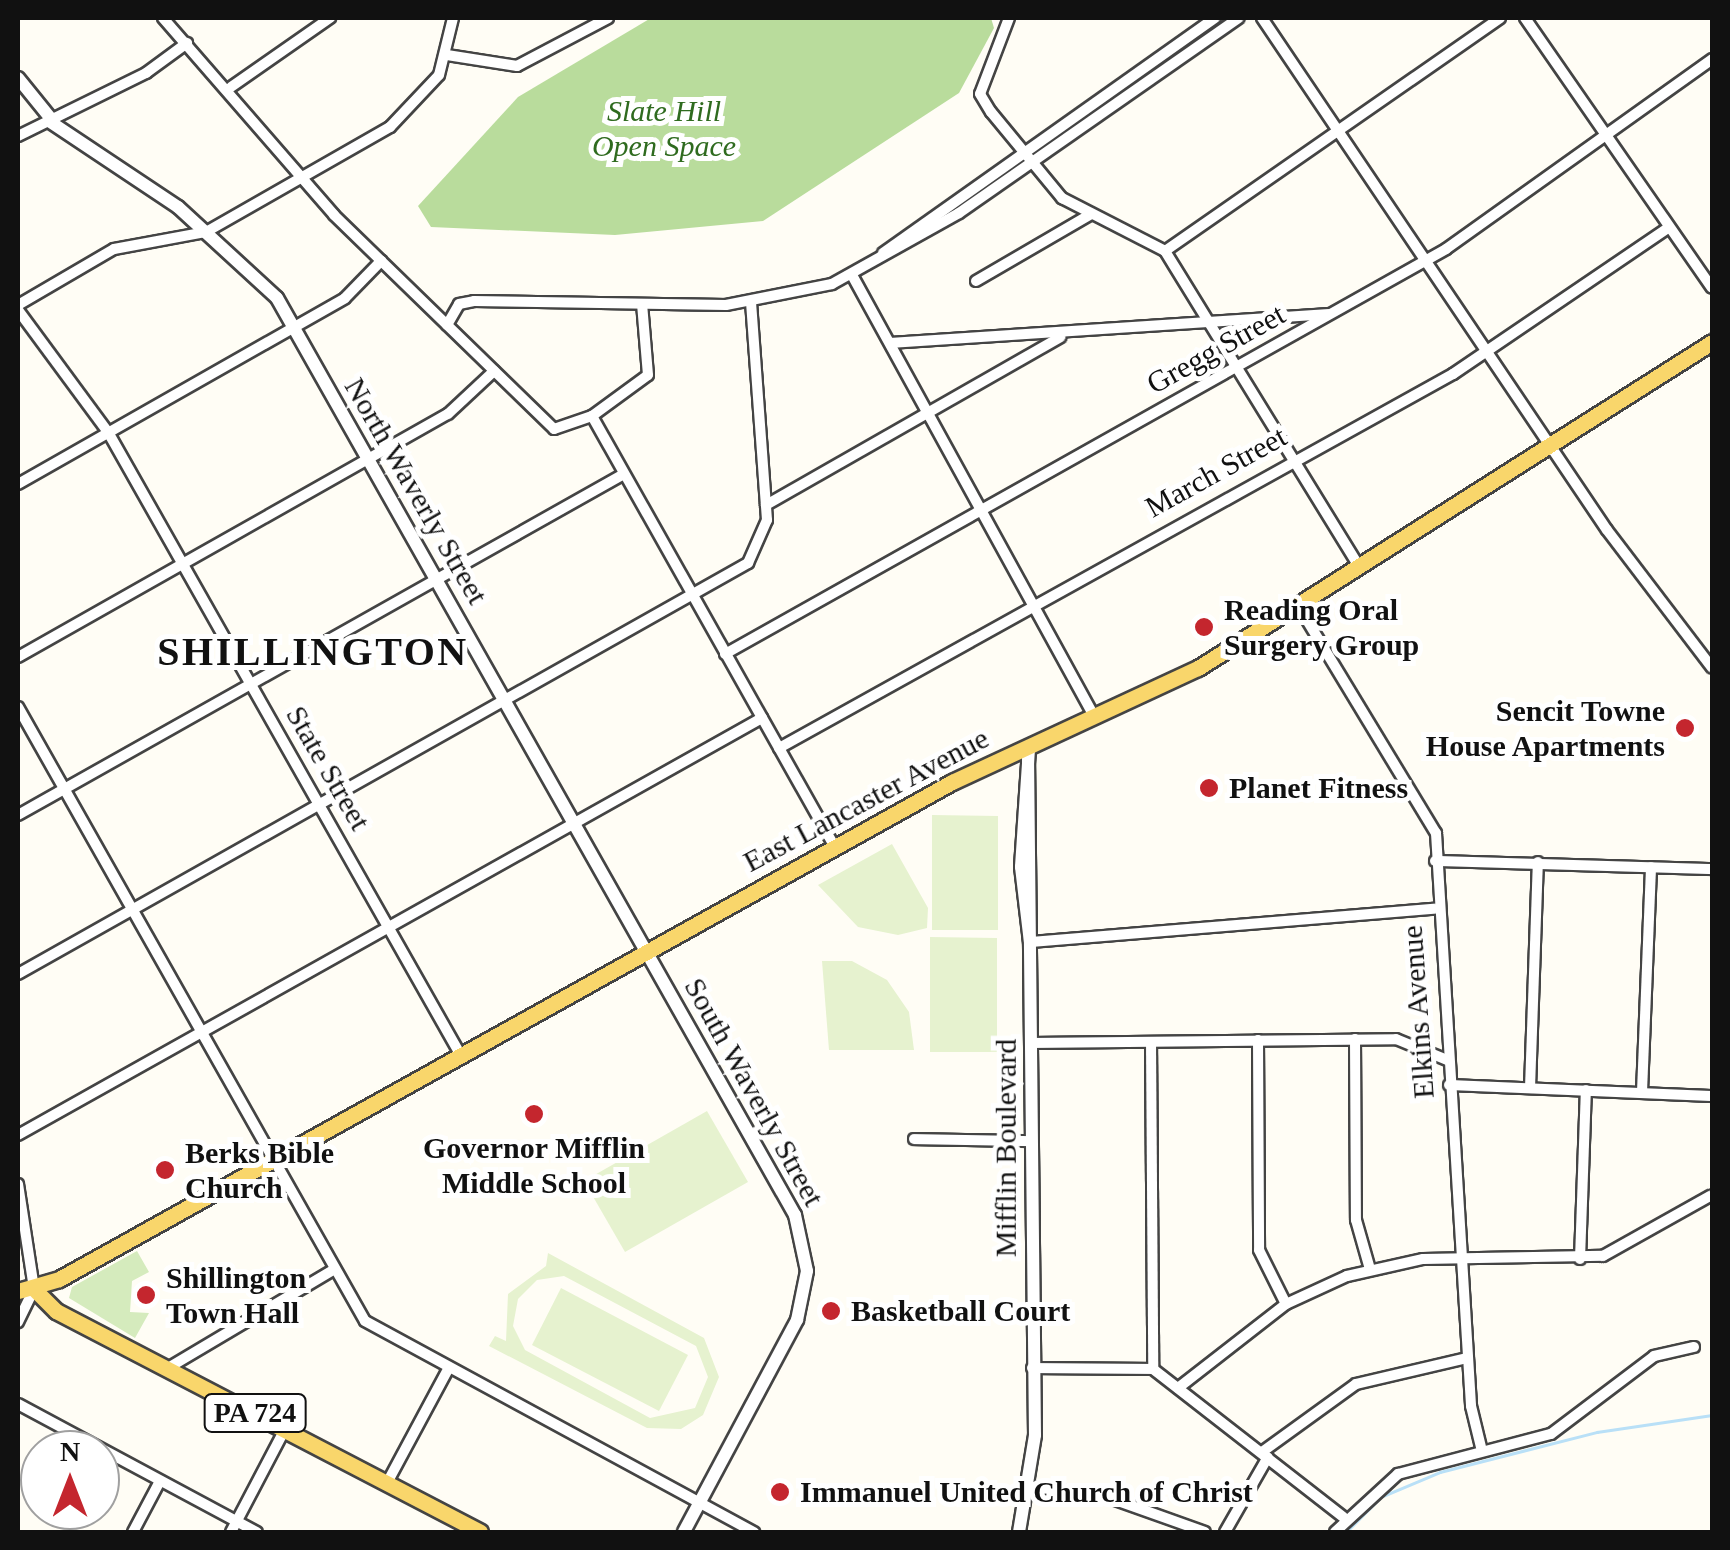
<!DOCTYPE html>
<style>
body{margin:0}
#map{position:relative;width:1730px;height:1550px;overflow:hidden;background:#fffdf5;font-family:"Times New Roman",serif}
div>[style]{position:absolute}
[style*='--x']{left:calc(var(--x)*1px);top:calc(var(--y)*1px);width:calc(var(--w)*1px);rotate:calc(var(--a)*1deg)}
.green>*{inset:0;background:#d5ebbd}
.forest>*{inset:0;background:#b9dc9c}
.pitch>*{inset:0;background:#e6f2cf}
.round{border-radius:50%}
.stream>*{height:2.5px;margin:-1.25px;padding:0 1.25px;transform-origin:1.25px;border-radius:1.25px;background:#b9e0f7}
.roads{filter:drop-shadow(2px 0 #444) drop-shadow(-2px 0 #444) drop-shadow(0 2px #444) drop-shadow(0 -2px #444)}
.minor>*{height:10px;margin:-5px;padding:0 5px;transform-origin:5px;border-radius:5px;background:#fff}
.tertiary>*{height:12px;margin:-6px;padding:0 6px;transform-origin:6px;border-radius:6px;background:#fff}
.primary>*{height:15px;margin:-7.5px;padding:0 7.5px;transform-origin:7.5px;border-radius:7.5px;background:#f9d66b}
.dots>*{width:28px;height:28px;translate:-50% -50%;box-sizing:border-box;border:5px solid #fff;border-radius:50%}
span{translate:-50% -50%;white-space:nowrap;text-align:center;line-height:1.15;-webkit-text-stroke:10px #fff;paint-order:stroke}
.shield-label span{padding:2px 8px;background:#fff;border:2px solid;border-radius:8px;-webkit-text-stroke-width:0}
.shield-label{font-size:28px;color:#111;font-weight:700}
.park-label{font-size:30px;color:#2f6b1f;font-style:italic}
.street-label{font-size:30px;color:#111}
.poi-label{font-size:30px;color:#111;font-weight:700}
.left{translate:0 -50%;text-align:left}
.right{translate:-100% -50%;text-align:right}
.district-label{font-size:40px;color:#111;font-weight:700;letter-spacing:2.5px}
.frame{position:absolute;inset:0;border:20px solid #111;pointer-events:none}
.north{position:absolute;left:20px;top:1430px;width:100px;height:100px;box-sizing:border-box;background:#fff;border:2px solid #a0a0a0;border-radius:50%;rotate:0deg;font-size:28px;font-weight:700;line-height:40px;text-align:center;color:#111}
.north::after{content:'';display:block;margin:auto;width:35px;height:45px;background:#c4262e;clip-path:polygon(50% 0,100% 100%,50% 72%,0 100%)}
</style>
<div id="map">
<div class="green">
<div style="clip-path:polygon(137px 1251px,149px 1272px,132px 1281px,130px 1312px,149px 1313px,135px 1338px,69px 1298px,72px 1287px)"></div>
</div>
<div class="forest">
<div style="clip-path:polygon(651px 18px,991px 18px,994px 28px,959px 93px,763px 221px,615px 235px,431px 227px,418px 206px,518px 97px)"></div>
</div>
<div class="pitch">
<div style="clip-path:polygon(932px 815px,998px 816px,998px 930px,932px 930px)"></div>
<div style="clip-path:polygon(892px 844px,928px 908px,927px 928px,898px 935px,858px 927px,818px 885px)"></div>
<div style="clip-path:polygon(930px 937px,997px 938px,997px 1052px,930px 1052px)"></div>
<div style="clip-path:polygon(822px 961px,852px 961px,887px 980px,909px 1012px,914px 1050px,829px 1050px)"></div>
<div style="clip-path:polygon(707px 1111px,748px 1182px,625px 1252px,584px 1181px)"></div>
<div style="clip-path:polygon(evenodd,548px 1253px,704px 1338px,719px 1377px,703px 1415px,681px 1429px,647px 1428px,489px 1346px,495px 1336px,506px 1341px,508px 1294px,546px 1266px,548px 1253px,564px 1276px,696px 1346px,708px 1377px,695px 1408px,650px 1418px,525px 1350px,513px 1326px,518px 1299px,537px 1280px,564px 1276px)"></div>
<div style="clip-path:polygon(561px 1288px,688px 1355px,659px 1411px,532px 1345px)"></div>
<div class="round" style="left:819px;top:1299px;width:24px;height:24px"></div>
</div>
<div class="stream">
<div style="--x:1346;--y:1532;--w:49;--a:-45"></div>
<div style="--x:1381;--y:1497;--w:64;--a:-23"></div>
<div style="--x:1440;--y:1472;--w:162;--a:-14.3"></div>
<div style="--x:1597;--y:1432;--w:116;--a:-8.4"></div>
</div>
<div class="roads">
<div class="minor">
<div style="--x:163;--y:18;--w:261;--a:49"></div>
<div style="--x:334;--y:215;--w:307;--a:44.2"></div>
<div style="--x:554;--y:429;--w:40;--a:-18.9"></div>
<div style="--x:592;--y:416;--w:69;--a:-36.2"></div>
<div style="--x:648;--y:375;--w:71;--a:-94.8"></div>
<div style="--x:1009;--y:18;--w:81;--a:110.9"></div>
<div style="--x:980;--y:94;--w:21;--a:59"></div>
<div style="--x:991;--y:112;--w:112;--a:50.5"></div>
<div style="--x:1062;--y:198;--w:116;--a:27.2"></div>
<div style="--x:1165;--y:251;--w:372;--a:58.4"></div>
<div style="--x:1262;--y:18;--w:617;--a:56.03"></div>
<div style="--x:1607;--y:530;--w:173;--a:52.7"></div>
<div style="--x:1525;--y:18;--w:328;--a:55.3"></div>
<div style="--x:447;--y:55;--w:71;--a:8.9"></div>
<div style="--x:517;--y:66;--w:103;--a:-27.8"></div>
<div style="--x:231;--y:87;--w:121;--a:-34.9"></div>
<div style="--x:18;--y:136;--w:143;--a:-26.2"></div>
<div style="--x:146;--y:73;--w:51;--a:-36.2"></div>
<div style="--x:1165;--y:251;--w:408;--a:-34.8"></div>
<div style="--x:883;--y:253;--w:407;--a:-35.3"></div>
<div style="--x:852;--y:275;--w:505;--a:61.25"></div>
<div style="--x:976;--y:281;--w:133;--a:-30.2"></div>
<div style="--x:18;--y:305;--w:111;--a:-30.3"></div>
<div style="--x:114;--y:249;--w:94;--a:-10.5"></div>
<div style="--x:206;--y:232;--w:212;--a:-29.7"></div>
<div style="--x:390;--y:127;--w:71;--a:-46.7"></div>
<div style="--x:439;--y:75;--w:59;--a:-76.2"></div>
<div style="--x:18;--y:310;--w:152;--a:53.6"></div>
<div style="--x:108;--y:432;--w:715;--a:60.49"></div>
<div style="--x:447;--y:325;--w:24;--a:-60"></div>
<div style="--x:459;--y:304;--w:15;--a:-11"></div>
<div style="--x:474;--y:301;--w:252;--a:0.9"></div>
<div style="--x:726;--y:305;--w:108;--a:-11.2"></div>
<div style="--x:832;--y:284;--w:145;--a:-29.2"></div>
<div style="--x:959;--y:213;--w:341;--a:-34.9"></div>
<div style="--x:891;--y:343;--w:438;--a:-3.8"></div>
<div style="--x:592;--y:416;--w:493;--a:60.6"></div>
<div style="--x:18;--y:484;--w:376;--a:-29.6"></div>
<div style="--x:345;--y:298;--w:52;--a:-45.8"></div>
<div style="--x:766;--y:505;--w:339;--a:-29.7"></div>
<div style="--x:1299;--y:607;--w:264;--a:58.8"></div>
<div style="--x:1436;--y:833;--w:574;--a:86.5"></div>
<div style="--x:1471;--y:1406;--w:46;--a:76.3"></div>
<div style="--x:725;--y:654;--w:827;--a:-29.32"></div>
<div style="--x:1446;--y:249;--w:327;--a:-35.5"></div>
<div style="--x:18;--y:657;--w:494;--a:-29.5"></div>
<div style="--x:448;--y:414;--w:63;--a:-43.1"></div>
<div style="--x:18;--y:707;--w:705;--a:60.53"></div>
<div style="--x:365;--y:1321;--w:443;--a:28.5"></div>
<div style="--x:779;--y:748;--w:771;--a:-29.03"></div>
<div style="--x:1453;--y:374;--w:261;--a:-34.2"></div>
<div style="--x:18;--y:815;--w:695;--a:-29.37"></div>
<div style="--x:1435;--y:861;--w:277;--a:1.7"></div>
<div style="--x:1030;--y:942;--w:406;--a:-4.7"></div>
<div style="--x:18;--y:974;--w:838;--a:-29.38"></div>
<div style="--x:748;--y:563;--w:47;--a:-66.2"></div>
<div style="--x:767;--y:520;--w:218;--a:-94.2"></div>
<div style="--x:1355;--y:1039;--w:181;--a:89.7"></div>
<div style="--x:1356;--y:1220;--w:51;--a:74.1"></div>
<div style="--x:1258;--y:1040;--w:210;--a:89.7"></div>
<div style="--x:1259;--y:1250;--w:60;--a:63.4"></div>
<div style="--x:1151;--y:1042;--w:327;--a:89.6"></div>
<div style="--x:1030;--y:1043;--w:366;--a:-0.6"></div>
<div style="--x:1396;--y:1039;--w:55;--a:22.4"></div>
<div style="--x:1449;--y:1085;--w:263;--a:2.4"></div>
<div style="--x:1530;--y:1088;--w:226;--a:-88"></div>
<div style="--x:1642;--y:1092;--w:225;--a:-87.7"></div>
<div style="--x:18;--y:1135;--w:853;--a:-29.27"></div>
<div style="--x:914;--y:1139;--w:117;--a:1"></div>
<div style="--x:18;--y:1184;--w:106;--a:81.3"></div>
<div style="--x:34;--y:1289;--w:37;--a:116"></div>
<div style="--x:1580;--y:1259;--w:169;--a:-88"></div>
<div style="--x:168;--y:1368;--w:194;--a:-30.7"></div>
<div style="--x:1032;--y:1368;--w:121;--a:0.5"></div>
<div style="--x:1153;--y:1369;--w:241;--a:37.9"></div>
<div style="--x:1178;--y:1388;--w:137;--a:-37.9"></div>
<div style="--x:1286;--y:1304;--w:67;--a:-24.7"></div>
<div style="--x:1347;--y:1276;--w:78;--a:-12.6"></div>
<div style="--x:1423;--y:1259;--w:180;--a:-1"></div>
<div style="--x:1603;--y:1256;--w:123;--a:-29.3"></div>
<div style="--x:18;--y:1404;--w:271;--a:28.2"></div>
<div style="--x:1262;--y:1452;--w:116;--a:-35.9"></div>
<div style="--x:1356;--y:1384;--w:114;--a:-13.2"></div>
<div style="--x:387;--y:1483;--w:129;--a:-61.8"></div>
<div style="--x:1026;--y:1486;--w:79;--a:7.3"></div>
<div style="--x:1104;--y:1496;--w:107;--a:19.6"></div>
<div style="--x:133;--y:1532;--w:58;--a:-62.1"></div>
<div style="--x:231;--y:1532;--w:116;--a:-62.3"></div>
<div style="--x:1225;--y:1532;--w:86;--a:-60.2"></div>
<div style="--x:1335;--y:1532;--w:86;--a:-42.6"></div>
<div style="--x:1398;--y:1474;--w:158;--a:-14.7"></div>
<div style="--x:1551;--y:1434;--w:129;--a:-37.1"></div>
<div style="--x:1654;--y:1356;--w:41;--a:-12.7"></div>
</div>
<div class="tertiary">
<div style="--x:18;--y:78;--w:54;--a:51"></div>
<div style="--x:49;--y:121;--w:155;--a:33.7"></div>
<div style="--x:178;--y:207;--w:134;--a:42.6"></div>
<div style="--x:277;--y:298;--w:1053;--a:60.54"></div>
<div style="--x:795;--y:1215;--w:57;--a:77.9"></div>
<div style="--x:807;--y:1271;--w:50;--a:101.5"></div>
<div style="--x:797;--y:1320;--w:240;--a:118.1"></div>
<div style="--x:1029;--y:749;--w:118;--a:93.9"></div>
<div style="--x:1021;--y:867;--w:76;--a:83.2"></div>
<div style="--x:1019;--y:1532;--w:98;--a:-80.6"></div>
<div style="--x:1035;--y:1435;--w:678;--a:-90.59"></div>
</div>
<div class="primary">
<div style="--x:34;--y:1289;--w:31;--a:45"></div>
<div style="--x:56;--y:1311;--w:478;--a:27.5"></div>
<div style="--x:18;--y:1291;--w:43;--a:-16.3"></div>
<div style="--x:59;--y:1279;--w:1022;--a:-29.1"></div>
<div style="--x:952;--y:782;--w:271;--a:-24.9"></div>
<div style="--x:1198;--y:668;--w:609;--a:-32.38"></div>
</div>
</div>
<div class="dots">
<div style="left:1204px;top:627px;background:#c4262e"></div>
<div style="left:1685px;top:728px;background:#c4262e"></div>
<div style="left:1209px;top:788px;background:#c4262e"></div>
<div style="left:534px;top:1114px;background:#c4262e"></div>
<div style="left:165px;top:1170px;background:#c4262e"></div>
<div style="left:146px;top:1295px;background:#c4262e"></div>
<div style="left:831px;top:1311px;background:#c4262e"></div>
<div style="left:780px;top:1492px;background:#c4262e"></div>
</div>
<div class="shield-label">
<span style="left:255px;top:1413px">PA 724</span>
</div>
<div class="park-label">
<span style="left:664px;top:128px">Slate Hill<br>Open Space</span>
</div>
<div class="street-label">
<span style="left:1216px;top:349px;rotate:-29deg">Gregg Street</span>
<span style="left:1216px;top:472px;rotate:-29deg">March Street</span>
<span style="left:416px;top:491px;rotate:60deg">North Waverly Street</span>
<span style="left:328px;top:768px;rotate:60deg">State Street</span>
<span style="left:866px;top:800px;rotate:-28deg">East Lancaster Avenue</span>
<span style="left:1418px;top:1012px;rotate:-94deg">Elkins Avenue</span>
<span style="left:754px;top:1092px;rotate:61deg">South Waverly Street</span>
<span style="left:1006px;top:1148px;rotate:-90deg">Mifflin Boulevard</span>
</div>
<div class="poi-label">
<span class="left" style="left:1224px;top:627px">Reading Oral<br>Surgery Group</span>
<span class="right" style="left:1665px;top:728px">Sencit Towne<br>House Apartments</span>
<span class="left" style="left:1229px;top:788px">Planet Fitness</span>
<span style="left:534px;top:1165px">Governor Mifflin<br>Middle School</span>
<span class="left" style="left:185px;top:1170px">Berks Bible<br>Church</span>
<span class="left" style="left:166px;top:1295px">Shillington<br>Town Hall</span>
<span class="left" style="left:851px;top:1311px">Basketball Court</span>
<span class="left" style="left:800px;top:1492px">Immanuel United Church of Christ</span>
</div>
<div class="district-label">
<span style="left:313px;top:652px">SHILLINGTON</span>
</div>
<div class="frame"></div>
<div class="north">N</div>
</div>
